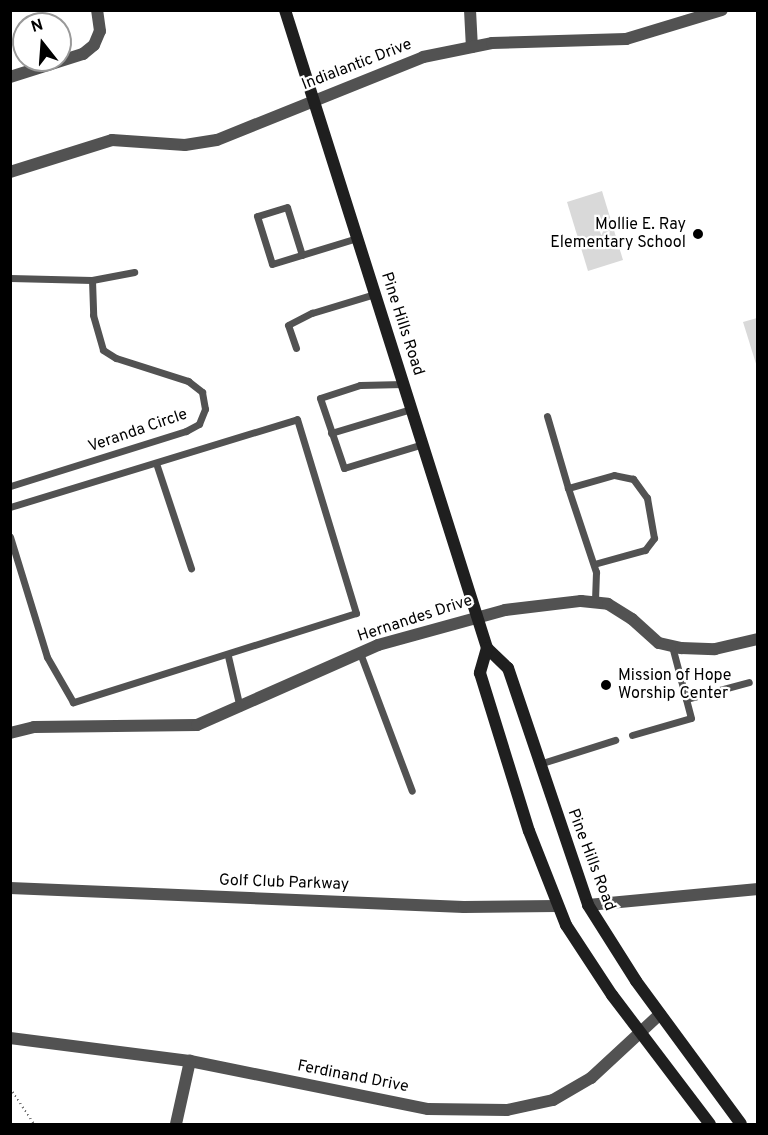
<!DOCTYPE html>
<style>
body{margin:0}
#map{position:relative;width:768px;height:1135px;overflow:hidden;background:#fff;font-family:Overpass,sans-serif}
div>[style]{position:absolute}
[style*='--x']{left:calc(var(--x)*1px);top:calc(var(--y)*1px);width:calc(var(--w)*1px);rotate:calc(var(--a)*1deg)}
.green>*{inset:0;background:#d9d9d9}
.path>*{height:2px;margin-top:-1px;transform-origin:0;background:repeating-linear-gradient(90deg,#747474 0 1.5px,transparent 0 4.5px)}
.service>*{height:7px;margin:-3.5px;padding:0 3.5px;transform-origin:3.5px;border-radius:3.5px;background:#525252}
.minor>*{height:12px;margin:-6px;padding:0 6px;transform-origin:6px;border-radius:6px;background:#525252}
.tertiary>*{height:12px;margin:-6px;padding:0 6px;transform-origin:6px;border-radius:6px;background:#525252}
.secondary>*{height:12px;margin:-6px;padding:0 6px;transform-origin:6px;border-radius:6px;background:#1f1f1f}
.dots>*{width:16px;height:16px;translate:-50% -50%;box-sizing:border-box;border:3px solid #fff;border-radius:50%}
span{translate:-50% -50%;white-space:nowrap;text-align:center;line-height:1.15;-webkit-text-stroke:4.5px #fff;paint-order:stroke}
.street-label{font-size:16px;color:#000}
.poi-label{font-size:16px;color:#000}
.right{translate:-100% -50%;text-align:right}
.left{translate:0 -50%;text-align:left}
.frame{position:absolute;inset:0;border:12px solid #000;pointer-events:none}
.north{position:absolute;left:12px;top:12px;width:60px;height:60px;box-sizing:border-box;background:#fff;border:2px solid #999;border-radius:50%;rotate:343deg;font-size:16px;font-weight:700;line-height:24px;text-align:center;color:#000}
.north::after{content:'';display:block;margin:auto;width:21px;height:27px;background:#000;clip-path:polygon(50% 0,100% 100%,50% 72%,0 100%)}
</style>
<div id="map">
<div class="green">
<div style="clip-path:polygon(602px 191px,623px 260px,588px 271px,567px 202px)"></div>
<div style="clip-path:polygon(757px 318px,758px 318px,757px 367px,743px 322px)"></div>
</div>
<div class="path">
<div style="--x:10;--y:1088;--w:43;--a:56.3"></div>
</div>
<div class="service">
<div style="--x:302;--y:255;--w:50;--a:-107.4"></div>
<div style="--x:287;--y:207;--w:31;--a:163"></div>
<div style="--x:257;--y:216;--w:50;--a:72.6"></div>
<div style="--x:272;--y:264;--w:89;--a:-17"></div>
<div style="--x:10;--y:278;--w:82;--a:1.4"></div>
<div style="--x:92;--y:280;--w:35;--a:88"></div>
<div style="--x:93;--y:315;--w:36;--a:74"></div>
<div style="--x:103;--y:350;--w:15;--a:32"></div>
<div style="--x:116;--y:358;--w:76;--a:17.7"></div>
<div style="--x:188;--y:381;--w:18;--a:38"></div>
<div style="--x:202;--y:392;--w:17;--a:80"></div>
<div style="--x:205;--y:409;--w:16;--a:112"></div>
<div style="--x:199;--y:424;--w:15;--a:152"></div>
<div style="--x:186;--y:431;--w:184;--a:162.6"></div>
<div style="--x:92;--y:280;--w:43;--a:-10.8"></div>
<div style="--x:296;--y:348;--w:24;--a:-109"></div>
<div style="--x:288;--y:325;--w:27;--a:-27"></div>
<div style="--x:312;--y:313;--w:66;--a:-16.8"></div>
<div style="--x:403;--y:384;--w:43;--a:178.7"></div>
<div style="--x:360;--y:385;--w:42;--a:162"></div>
<div style="--x:320;--y:398;--w:74;--a:71.1"></div>
<div style="--x:344;--y:468;--w:83;--a:-16.9"></div>
<div style="--x:547;--y:416;--w:75;--a:73.7"></div>
<div style="--x:331;--y:433;--w:84;--a:-16.7"></div>
<div style="--x:156;--y:463;--w:111;--a:71.6"></div>
<div style="--x:10;--y:507;--w:300;--a:-17"></div>
<div style="--x:297;--y:419;--w:203;--a:73.1"></div>
<div style="--x:356;--y:613;--w:297;--a:162.5"></div>
<div style="--x:73;--y:702;--w:52;--a:-120"></div>
<div style="--x:47;--y:657;--w:126;--a:-107.1"></div>
<div style="--x:594;--y:564;--w:53;--a:-15.4"></div>
<div style="--x:645;--y:550;--w:15;--a:-53"></div>
<div style="--x:654;--y:538;--w:41;--a:-99.9"></div>
<div style="--x:647;--y:498;--w:24;--a:-126"></div>
<div style="--x:633;--y:479;--w:19;--a:-168"></div>
<div style="--x:614;--y:475;--w:48;--a:164.2"></div>
<div style="--x:568;--y:488;--w:89;--a:71.6"></div>
<div style="--x:596;--y:572;--w:31;--a:92"></div>
<div style="--x:360;--y:653;--w:147;--a:69.4"></div>
<div style="--x:228;--y:656;--w:53;--a:77"></div>
<div style="--x:686;--y:699;--w:65;--a:-15.1"></div>
<div style="--x:632;--y:735;--w:61;--a:-16.1"></div>
<div style="--x:691;--y:718;--w:74;--a:-104.8"></div>
<div style="--x:539;--y:764;--w:80;--a:-17.5"></div>
</div>
<div class="minor">
<div style="--x:470;--y:10;--w:37;--a:87"></div>
<div style="--x:10;--y:77;--w:77;--a:-17.5"></div>
<div style="--x:83;--y:54;--w:14;--a:-39"></div>
<div style="--x:94;--y:45;--w:15;--a:-67"></div>
<div style="--x:100;--y:31;--w:21;--a:-98"></div>
<div style="--x:10;--y:172;--w:107;--a:-17.4"></div>
<div style="--x:112;--y:140;--w:73;--a:3.9"></div>
<div style="--x:185;--y:145;--w:32;--a:-9"></div>
<div style="--x:217;--y:140;--w:222;--a:-21.9"></div>
<div style="--x:423;--y:57;--w:70;--a:-11.5"></div>
<div style="--x:492;--y:43;--w:134;--a:-1.7"></div>
<div style="--x:626;--y:39;--w:100;--a:-16.8"></div>
<div style="--x:10;--y:888;--w:454;--a:2.4"></div>
<div style="--x:464;--y:907;--w:93;--a:-0.6"></div>
<div style="--x:588;--y:905;--w:171;--a:-5.4"></div>
<div style="--x:10;--y:1038;--w:181;--a:7.3"></div>
<div style="--x:190;--y:1061;--w:243;--a:11.4"></div>
<div style="--x:428;--y:1109;--w:79;--a:0.7"></div>
<div style="--x:507;--y:1110;--w:47;--a:-12.3"></div>
<div style="--x:553;--y:1100;--w:44;--a:-30.1"></div>
<div style="--x:591;--y:1078;--w:94;--a:-42.8"></div>
<div style="--x:176;--y:1124;--w:65;--a:-77.5"></div>
</div>
<div class="tertiary">
<div style="--x:10;--y:733;--w:25;--a:-14"></div>
<div style="--x:34;--y:727;--w:163;--a:-0.7"></div>
<div style="--x:197;--y:725;--w:198;--a:-23.8"></div>
<div style="--x:378;--y:645;--w:132;--a:-15.4"></div>
<div style="--x:505;--y:610;--w:77;--a:-6.8"></div>
<div style="--x:581;--y:601;--w:27;--a:6"></div>
<div style="--x:608;--y:604;--w:28;--a:32"></div>
<div style="--x:632;--y:619;--w:36;--a:42"></div>
<div style="--x:659;--y:643;--w:23;--a:13"></div>
<div style="--x:681;--y:648;--w:34;--a:2"></div>
<div style="--x:715;--y:649;--w:44;--a:-13.1"></div>
</div>
<div class="secondary">
<div style="--x:285;--y:10;--w:669;--a:72.43"></div>
<div style="--x:487;--y:648;--w:29;--a:44"></div>
<div style="--x:508;--y:668;--w:250;--a:71.3"></div>
<div style="--x:588;--y:905;--w:90;--a:57.7"></div>
<div style="--x:636;--y:981;--w:177;--a:53.7"></div>
<div style="--x:487;--y:648;--w:26;--a:106"></div>
<div style="--x:480;--y:673;--w:165;--a:72.8"></div>
<div style="--x:529;--y:831;--w:101;--a:68.5"></div>
<div style="--x:566;--y:925;--w:84;--a:56.7"></div>
<div style="--x:612;--y:995;--w:162;--a:52.8"></div>
</div>
<div class="dots">
<div style="left:698px;top:234px;background:#000"></div>
<div style="left:606px;top:685px;background:#000"></div>
</div>
<div class="street-label">
<span style="left:357px;top:65px;rotate:-21deg">Indialantic Drive</span>
<span style="left:402px;top:324px;rotate:72deg">Pine Hills Road</span>
<span style="left:138px;top:431px;rotate:-19deg">Veranda Circle</span>
<span style="left:415px;top:619px;rotate:-18deg">Hernandes Drive</span>
<span style="left:591px;top:860px;rotate:69deg">Pine Hills Road</span>
<span style="left:284px;top:883px;rotate:2deg">Golf Club Parkway</span>
<span style="left:353px;top:1077px;rotate:11deg">Ferdinand Drive</span>
</div>
<div class="poi-label">
<span class="right" style="left:686px;top:234px">Mollie E. Ray<br>Elementary School</span>
<span class="left" style="left:618px;top:685px">Mission of Hope<br>Worship Center</span>
</div>
<div class="frame"></div>
<div class="north">N</div>
</div>
